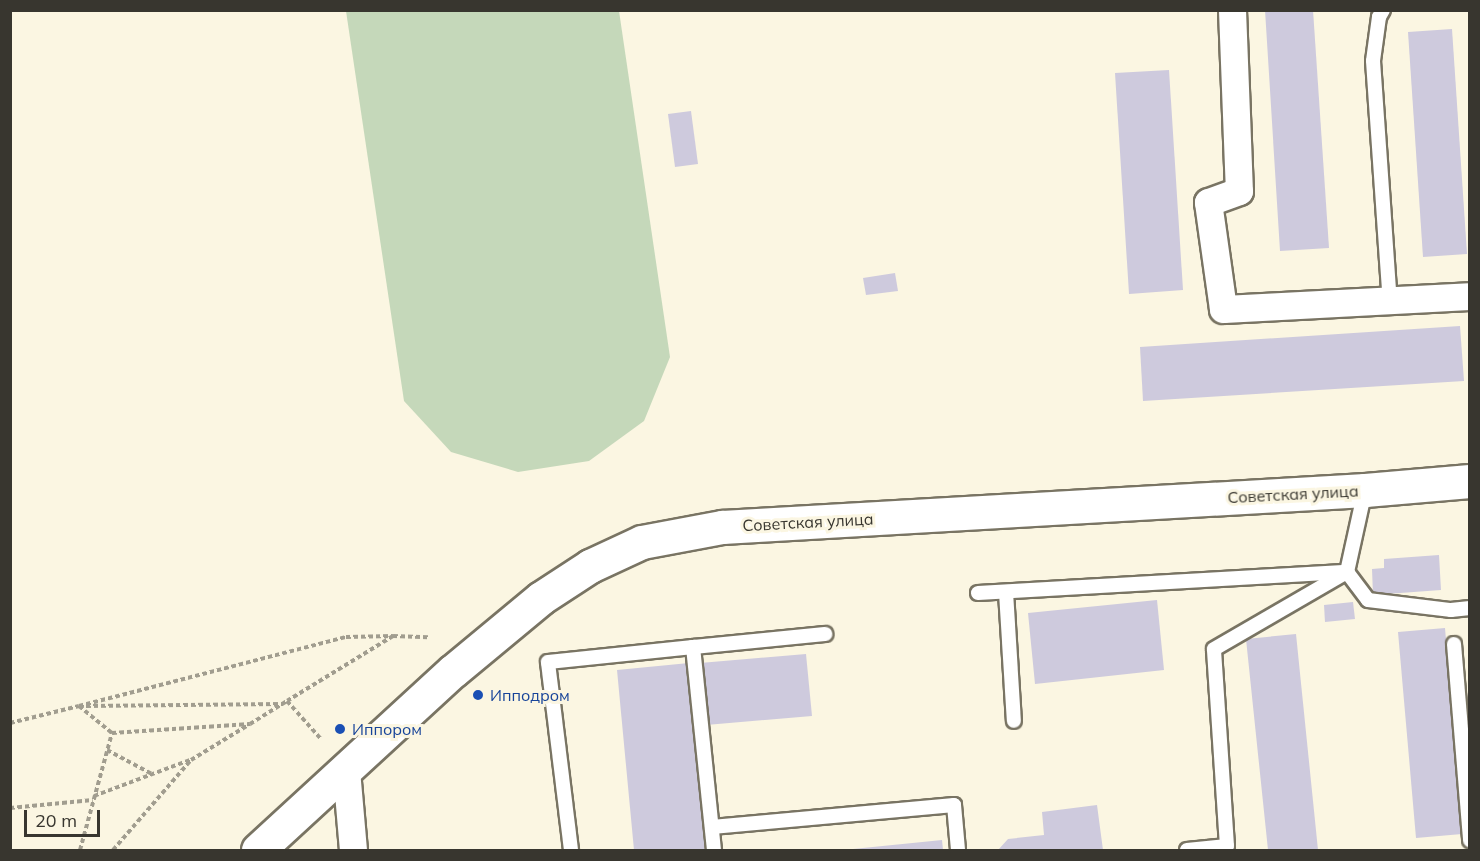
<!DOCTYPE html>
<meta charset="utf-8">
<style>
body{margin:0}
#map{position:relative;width:1480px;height:861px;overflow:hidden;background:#fbf6e2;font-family:Mulish,sans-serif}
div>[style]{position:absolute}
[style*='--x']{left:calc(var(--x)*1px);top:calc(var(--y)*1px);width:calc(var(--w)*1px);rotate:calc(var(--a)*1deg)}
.green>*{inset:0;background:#c5d8ba}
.building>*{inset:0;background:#cecadd}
.path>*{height:4px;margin-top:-2px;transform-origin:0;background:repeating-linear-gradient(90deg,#a19d8f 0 4.5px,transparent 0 7.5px)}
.roads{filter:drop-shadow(2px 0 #797463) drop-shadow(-2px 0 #797463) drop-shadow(0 2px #797463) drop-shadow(0 -2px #797463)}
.lane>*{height:14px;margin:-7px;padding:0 7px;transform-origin:7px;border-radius:7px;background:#fff}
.street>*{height:27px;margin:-13.5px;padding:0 13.5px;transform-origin:13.5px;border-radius:13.5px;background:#fff}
.secondary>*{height:33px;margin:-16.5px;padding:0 16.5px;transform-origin:16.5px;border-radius:16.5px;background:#fff}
.dots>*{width:16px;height:16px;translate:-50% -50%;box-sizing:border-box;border:3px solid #fbf6e2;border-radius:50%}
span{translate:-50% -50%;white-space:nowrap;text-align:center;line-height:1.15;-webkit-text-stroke:6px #fbf6e2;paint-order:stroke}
.street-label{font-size:16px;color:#38362f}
.transit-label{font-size:16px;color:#164399}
.left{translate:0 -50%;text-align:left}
.frame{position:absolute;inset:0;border:12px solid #38362f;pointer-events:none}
.scale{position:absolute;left:24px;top:810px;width:76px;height:27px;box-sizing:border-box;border:3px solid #38362f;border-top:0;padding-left:8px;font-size:18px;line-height:21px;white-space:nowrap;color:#38362f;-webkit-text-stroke:4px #fbf6e2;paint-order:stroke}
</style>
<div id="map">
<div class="green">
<div style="clip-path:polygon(346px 11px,619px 11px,670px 357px,644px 421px,589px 461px,518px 472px,451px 452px,404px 401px)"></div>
</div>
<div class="building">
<div style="clip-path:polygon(1265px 10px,1313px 10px,1329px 248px,1280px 251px)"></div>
<div style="clip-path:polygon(1452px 29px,1467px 254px,1423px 257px,1408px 32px)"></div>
<div style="clip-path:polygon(1169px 70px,1183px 290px,1129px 294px,1115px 73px)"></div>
<div style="clip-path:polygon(691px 111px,698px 164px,675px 167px,668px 114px)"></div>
<div style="clip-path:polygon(895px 273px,898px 291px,866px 295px,863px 278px)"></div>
<div style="clip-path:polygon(1460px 326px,1464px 381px,1143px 401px,1140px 347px)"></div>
<div style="clip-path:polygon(1439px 555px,1441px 590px,1373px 595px,1372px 569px,1384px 568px,1384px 559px)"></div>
<div style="clip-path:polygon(1157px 600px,1164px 670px,1035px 684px,1028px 613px)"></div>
<div style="clip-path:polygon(1353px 602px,1355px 619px,1325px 622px,1324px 605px)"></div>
<div style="clip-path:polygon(1445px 628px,1462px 834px,1416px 838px,1398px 632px)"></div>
<div style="clip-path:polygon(1296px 634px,1318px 850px,1268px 850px,1246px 639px)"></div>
<div style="clip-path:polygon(806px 654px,812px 716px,706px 725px,700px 663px)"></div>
<div style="clip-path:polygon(689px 663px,707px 850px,634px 850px,617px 670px)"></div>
<div style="clip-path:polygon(1097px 805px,1103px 850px,998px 850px,1008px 839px,1044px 835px,1042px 812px)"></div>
<div style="clip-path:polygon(942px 840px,943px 850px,853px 850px,853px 849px)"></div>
</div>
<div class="path">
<div style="--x:393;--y:636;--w:35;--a:2"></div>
<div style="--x:79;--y:706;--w:276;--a:-14.5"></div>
<div style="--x:346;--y:637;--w:47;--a:-1.2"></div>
<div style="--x:393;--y:636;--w:124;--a:148.5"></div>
<div style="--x:86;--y:706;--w:197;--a:-0.6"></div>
<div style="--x:10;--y:723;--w:71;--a:-13.8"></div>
<div style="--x:79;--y:706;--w:43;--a:39.3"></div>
<div style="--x:107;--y:750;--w:51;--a:28.1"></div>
<div style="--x:94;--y:796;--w:103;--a:-20.6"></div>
<div style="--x:10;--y:808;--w:83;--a:-5.5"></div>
<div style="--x:80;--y:850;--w:121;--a:-74.7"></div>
<div style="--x:112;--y:733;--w:138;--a:-3.7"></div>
<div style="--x:250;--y:724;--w:44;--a:-31.9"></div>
<div style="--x:287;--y:701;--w:51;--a:48.2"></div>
<div style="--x:113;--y:850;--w:119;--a:-49.1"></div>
<div style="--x:191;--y:760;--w:69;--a:-31.4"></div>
</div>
<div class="roads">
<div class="lane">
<div style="--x:1383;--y:10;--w:8;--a:120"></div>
<div style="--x:1379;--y:17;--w:44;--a:97.8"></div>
<div style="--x:1373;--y:61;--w:242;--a:86"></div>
<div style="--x:1006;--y:592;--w:129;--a:86.5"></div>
<div style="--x:978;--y:593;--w:370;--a:-3.3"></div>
<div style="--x:1347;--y:572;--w:35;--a:53"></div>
<div style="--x:1368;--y:600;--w:84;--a:6.9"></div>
<div style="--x:1451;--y:610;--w:19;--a:-6"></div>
<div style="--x:1454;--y:644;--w:197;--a:85.3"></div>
<div style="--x:693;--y:647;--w:133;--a:-5.6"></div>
<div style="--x:712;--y:827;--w:243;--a:-5.2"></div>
<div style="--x:954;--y:805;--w:45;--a:84.9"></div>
<div style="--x:571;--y:850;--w:189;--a:-97"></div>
<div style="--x:548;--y:662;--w:146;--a:-5.9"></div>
<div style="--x:693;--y:647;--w:204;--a:84.1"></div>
<div style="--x:1187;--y:850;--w:40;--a:-5.7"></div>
<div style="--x:1227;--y:846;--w:197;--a:-93.8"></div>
<div style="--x:1214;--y:649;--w:154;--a:-30.1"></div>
<div style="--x:1347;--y:572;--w:84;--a:-77.6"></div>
</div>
<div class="street">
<div style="--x:1232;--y:10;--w:181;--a:87.8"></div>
<div style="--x:1239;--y:191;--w:33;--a:160"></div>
<div style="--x:1208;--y:202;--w:108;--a:82"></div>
<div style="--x:1223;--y:309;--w:247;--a:-3"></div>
<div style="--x:346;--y:770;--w:80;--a:85"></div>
</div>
<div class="secondary">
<div style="--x:258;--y:850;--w:265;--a:-42.6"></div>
<div style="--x:453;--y:671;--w:114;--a:-39.7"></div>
<div style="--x:541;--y:598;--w:59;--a:-33.1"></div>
<div style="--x:590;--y:566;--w:57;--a:-24.8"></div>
<div style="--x:642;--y:542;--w:81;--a:-10.6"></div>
<div style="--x:722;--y:527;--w:644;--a:-3.29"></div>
<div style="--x:1365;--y:490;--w:105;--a:-4.9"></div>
</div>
</div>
<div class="dots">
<div style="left:478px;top:695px;background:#1a4fb4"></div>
<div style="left:340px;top:729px;background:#1a4fb4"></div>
</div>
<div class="street-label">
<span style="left:1293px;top:494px;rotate:-3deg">Советская улица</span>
<span style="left:808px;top:522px;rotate:-3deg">Советская улица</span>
</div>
<div class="transit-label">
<span class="left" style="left:490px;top:695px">Ипподром</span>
<span class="left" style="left:352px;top:729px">Иппором</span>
</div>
<div class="frame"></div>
<div class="scale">20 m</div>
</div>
